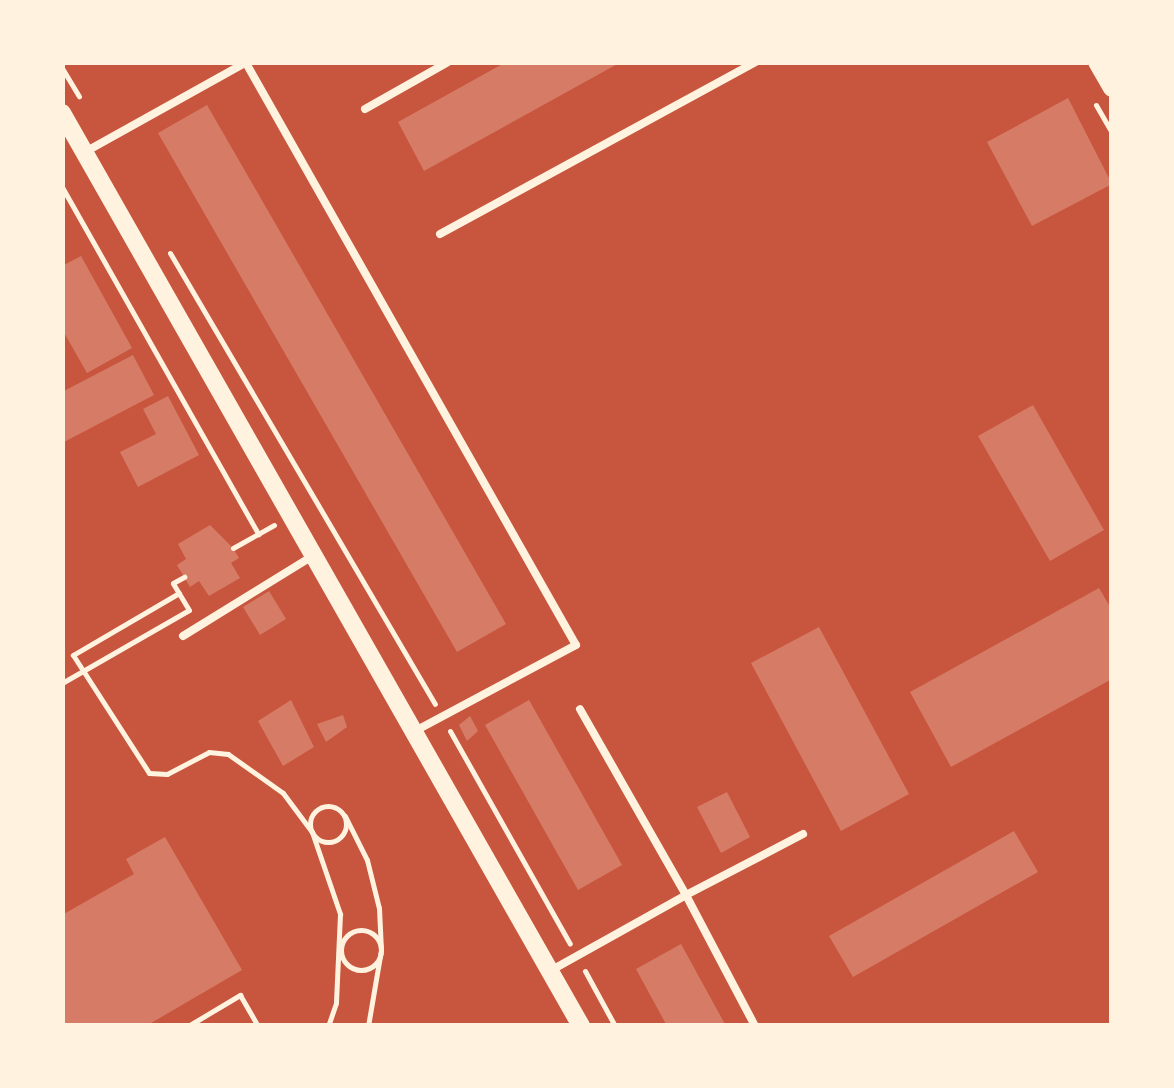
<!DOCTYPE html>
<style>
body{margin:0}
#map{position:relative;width:1174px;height:1088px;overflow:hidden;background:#c8553d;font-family:Helvetica,sans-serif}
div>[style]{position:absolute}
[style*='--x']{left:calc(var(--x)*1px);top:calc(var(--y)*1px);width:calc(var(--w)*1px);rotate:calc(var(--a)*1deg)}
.building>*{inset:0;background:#d67c66}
.path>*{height:5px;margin:-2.5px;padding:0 2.5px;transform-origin:2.5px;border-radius:2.5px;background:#fff3e0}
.path>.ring{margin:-2.5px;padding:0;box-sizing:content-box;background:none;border:5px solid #fff3e0;border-radius:50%}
.service>*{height:8px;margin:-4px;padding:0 4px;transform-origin:4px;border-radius:4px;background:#fff3e0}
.tertiary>*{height:18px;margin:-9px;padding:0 9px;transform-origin:9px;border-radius:9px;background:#fff3e0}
span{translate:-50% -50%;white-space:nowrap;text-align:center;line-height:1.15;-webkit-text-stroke:8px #fff3e0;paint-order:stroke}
.frame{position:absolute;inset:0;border:65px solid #fff3e0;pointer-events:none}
</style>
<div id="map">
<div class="building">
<div style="clip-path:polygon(506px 62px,621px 62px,424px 171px,398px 122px)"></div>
<div style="clip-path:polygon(1068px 98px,1112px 184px,1032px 226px,987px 142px)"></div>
<div style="clip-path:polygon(207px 105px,506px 624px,457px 652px,158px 133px)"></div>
<div style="clip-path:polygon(81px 256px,132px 348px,87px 373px,62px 329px,62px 266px)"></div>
<div style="clip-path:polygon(133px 355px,154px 395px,62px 443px,62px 392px)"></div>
<div style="clip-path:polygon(168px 396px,199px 455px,138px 487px,120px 452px,156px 434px,143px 409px)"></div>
<div style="clip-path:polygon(1033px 405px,1104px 530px,1050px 561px,978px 436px)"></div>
<div style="clip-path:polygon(210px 525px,233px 548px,239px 558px,231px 563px,240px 578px,209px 596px,199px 581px,190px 587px,177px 565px,186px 559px,178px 544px)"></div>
<div style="clip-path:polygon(1099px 588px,1112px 610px,1112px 679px,951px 767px,910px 692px)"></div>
<div style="clip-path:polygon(269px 591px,286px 619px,260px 635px,243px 607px)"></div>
<div style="clip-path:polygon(819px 627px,909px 794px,841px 831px,751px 663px)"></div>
<div style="clip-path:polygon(291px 700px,314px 747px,283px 766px,258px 721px)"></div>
<div style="clip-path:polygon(529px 700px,622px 865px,578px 890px,485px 725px)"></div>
<div style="clip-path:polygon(343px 715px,347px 727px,326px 742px,317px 724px)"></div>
<div style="clip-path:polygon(470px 716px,478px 731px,467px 741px,459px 725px)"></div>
<div style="clip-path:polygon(727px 792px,750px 837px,721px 853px,697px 807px)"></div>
<div style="clip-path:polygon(1014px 831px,1038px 872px,853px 977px,829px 936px)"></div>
<div style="clip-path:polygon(165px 837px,242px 970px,146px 1026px,62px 1026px,62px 915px,134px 874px,126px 859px)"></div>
<div style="clip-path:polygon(681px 944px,726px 1026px,667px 1026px,636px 969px)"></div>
</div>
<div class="path">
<div style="--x:62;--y:68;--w:33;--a:59"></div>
<div style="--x:1096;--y:105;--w:32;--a:60"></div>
<div style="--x:62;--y:187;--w:399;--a:60.5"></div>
<div style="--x:170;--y:253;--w:523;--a:59.56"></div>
<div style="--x:233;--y:548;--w:47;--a:-29.3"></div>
<div style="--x:179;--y:593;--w:123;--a:149.7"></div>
<div style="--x:73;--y:655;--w:140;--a:57.2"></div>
<div style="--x:149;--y:773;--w:18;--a:3"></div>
<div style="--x:167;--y:774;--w:47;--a:-27.6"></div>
<div style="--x:209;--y:752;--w:19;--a:6"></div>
<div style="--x:228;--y:754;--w:67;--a:35.3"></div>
<div style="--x:283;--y:793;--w:49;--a:53.4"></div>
<div style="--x:312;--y:832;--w:87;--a:71.1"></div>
<div style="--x:340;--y:914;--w:89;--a:92.6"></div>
<div style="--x:336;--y:1003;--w:24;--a:109"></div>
<div style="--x:62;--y:683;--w:146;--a:-29.9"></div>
<div style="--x:189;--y:610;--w:31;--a:-121"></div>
<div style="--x:173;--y:583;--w:13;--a:-29"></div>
<div style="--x:450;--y:731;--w:244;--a:60.6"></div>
<div class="ring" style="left:310px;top:806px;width:31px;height:31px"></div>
<div style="--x:345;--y:816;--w:49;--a:63.4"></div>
<div style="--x:367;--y:860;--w:49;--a:76"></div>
<div style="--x:379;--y:908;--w:42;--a:87.3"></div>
<div style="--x:381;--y:950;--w:77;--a:99.7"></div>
<div class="ring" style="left:341px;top:930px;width:35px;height:35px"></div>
<div style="--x:585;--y:971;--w:63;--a:61.4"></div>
<div style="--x:188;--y:1026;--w:61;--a:-30.8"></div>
<div style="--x:240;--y:995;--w:36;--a:60"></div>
</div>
<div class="service">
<div style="--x:246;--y:63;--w:669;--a:60.45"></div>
<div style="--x:576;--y:645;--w:183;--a:151.9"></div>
<div style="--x:365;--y:109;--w:95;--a:-29.5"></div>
<div style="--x:85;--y:152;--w:185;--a:-29.1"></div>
<div style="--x:440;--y:234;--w:360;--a:-28.6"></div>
<div style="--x:183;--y:636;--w:154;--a:-31.7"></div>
<div style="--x:550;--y:971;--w:156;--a:-29.2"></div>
<div style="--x:686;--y:895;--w:214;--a:-119.7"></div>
<div style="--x:755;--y:1026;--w:148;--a:-117.8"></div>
<div style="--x:686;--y:895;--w:132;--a:-27.5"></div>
</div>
<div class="tertiary">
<div style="--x:1097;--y:62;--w:30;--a:60"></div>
<div style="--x:62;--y:113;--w:1050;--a:60.38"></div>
</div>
<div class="frame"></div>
</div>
